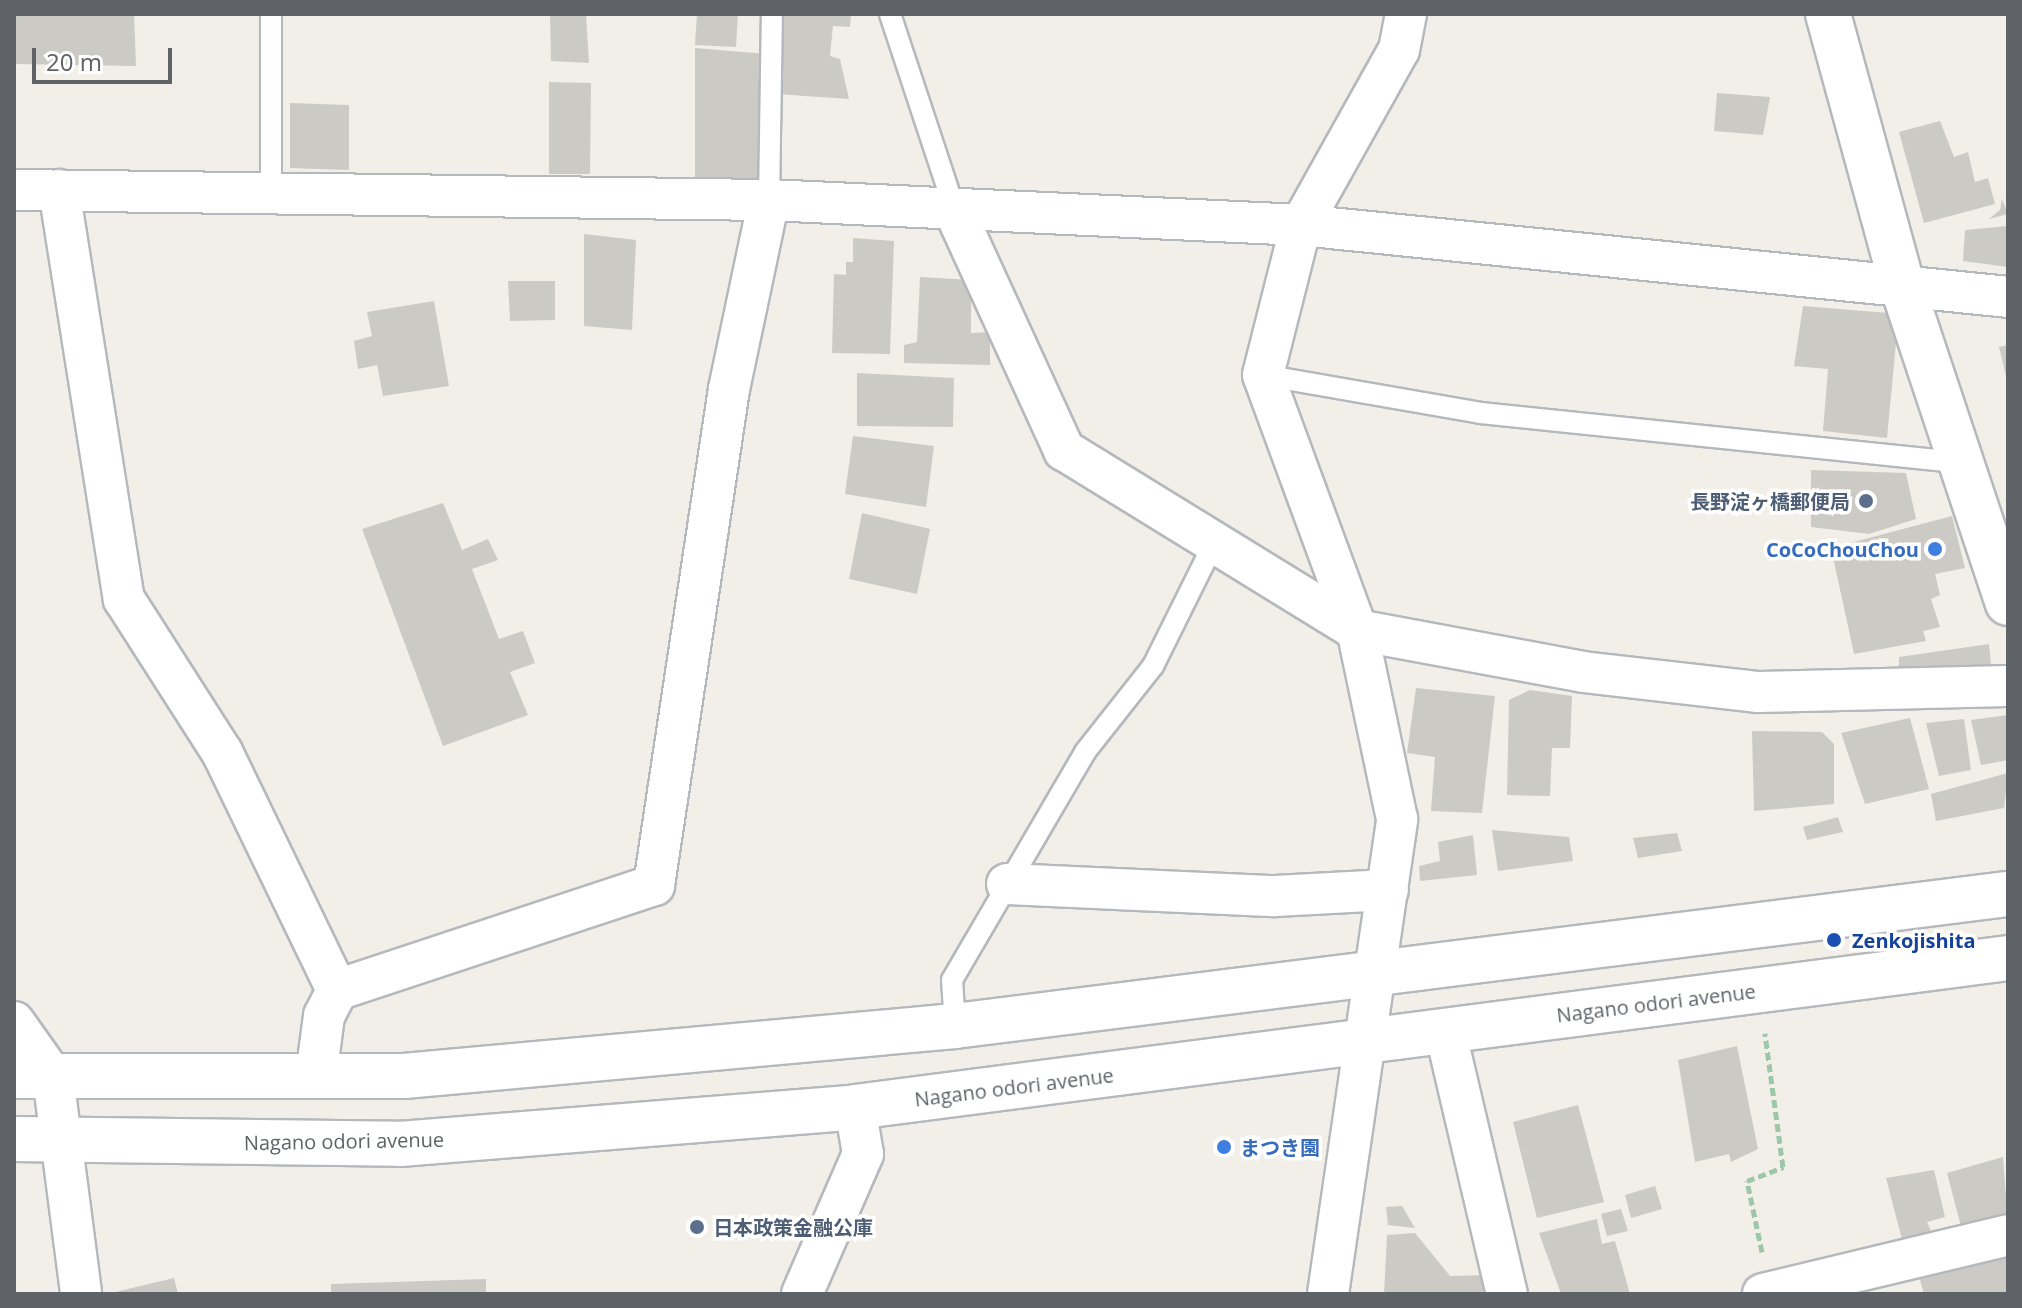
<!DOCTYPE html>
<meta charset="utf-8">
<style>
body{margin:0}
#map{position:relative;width:2022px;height:1308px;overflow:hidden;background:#f1efe8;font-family:"Open Sans","Noto Sans JP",sans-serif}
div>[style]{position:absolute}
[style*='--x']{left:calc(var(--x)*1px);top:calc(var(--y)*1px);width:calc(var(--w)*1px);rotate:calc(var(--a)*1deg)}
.building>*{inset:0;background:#cccac5}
.path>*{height:5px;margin-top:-2.5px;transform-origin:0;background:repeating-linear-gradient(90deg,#9cc7a9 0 8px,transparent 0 12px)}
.roads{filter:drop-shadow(2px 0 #b5b8bc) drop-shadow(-2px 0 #b5b8bc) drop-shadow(0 2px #b5b8bc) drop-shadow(0 -2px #b5b8bc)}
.service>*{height:20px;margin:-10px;padding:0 10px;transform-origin:10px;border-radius:10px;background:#fff}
.minor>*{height:40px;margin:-20px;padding:0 20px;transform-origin:20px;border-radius:20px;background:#fff}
.tertiary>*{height:44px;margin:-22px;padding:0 22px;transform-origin:22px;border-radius:22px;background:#fff}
.dots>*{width:22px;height:22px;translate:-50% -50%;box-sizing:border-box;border:4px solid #fff;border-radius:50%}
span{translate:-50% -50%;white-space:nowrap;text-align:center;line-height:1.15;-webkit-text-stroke:7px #fff;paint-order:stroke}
.service-label{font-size:20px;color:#4e5e75;font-weight:700}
.right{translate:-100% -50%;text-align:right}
.left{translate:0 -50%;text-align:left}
.shop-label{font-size:20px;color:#366cbe;font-weight:700}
.transit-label{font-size:20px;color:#164399;font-weight:700}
.street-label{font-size:20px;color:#5f6368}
.frame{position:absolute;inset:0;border:16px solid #5f6368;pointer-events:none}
.scale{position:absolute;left:32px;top:48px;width:140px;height:36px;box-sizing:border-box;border:4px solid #5f6368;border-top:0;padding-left:10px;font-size:24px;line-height:28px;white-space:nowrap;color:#5f6368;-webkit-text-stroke:6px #fff;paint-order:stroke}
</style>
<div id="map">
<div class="building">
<div style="clip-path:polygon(14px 14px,134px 14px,136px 66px,14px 64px)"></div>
<div style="clip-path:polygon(550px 14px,586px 14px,589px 63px,551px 61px)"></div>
<div style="clip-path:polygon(697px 14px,738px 14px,736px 47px,695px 45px)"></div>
<div style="clip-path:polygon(783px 14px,851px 14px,850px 27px,833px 26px,830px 56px,840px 59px,849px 99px,776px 94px)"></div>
<div style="clip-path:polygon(695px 48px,767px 54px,763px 184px,695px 179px)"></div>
<div style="clip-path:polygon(549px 82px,591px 83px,590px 174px,549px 174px)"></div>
<div style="clip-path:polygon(1717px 93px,1770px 97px,1763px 135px,1714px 131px)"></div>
<div style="clip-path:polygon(290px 103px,349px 105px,349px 170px,290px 168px)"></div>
<div style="clip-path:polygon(1940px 121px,1954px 157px,1968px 152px,1975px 182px,1988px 178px,1995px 204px,1924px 223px,1899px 132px)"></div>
<div style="clip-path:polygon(2002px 199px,2008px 214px,1989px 219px,2000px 210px)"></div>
<div style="clip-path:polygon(2008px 226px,2008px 267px,1963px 261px,1965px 230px)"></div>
<div style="clip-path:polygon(584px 234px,636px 240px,632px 330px,584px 326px)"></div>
<div style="clip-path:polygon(853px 238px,894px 241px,890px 354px,832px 353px,834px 274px,846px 275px,846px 262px,853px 262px)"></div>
<div style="clip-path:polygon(920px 277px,971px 280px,971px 333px,990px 332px,990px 365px,904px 363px,904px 345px,917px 342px)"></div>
<div style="clip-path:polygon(508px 281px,555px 281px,555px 320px,510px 321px)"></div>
<div style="clip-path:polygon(434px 301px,449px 386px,383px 396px,377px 365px,358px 369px,354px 341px,372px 336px,367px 312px)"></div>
<div style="clip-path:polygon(1803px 306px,1888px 313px,1896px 343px,1887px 438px,1823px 431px,1828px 369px,1794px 366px)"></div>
<div style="clip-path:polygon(2008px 345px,2008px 379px,2007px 380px,1999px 347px)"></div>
<div style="clip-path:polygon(857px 373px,954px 378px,953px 427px,857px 426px)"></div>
<div style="clip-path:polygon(853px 436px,934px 446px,926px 507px,845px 494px)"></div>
<div style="clip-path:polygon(1811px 470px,1906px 473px,1916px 519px,1869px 534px,1811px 527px)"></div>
<div style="clip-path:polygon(443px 503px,462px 550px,488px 539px,498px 560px,472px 569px,499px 639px,523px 631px,535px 663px,510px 672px,528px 715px,443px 746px,362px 529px)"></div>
<div style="clip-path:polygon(862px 513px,930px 529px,917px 594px,849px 579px)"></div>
<div style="clip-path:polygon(1952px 516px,1965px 568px,1935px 574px,1940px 595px,1931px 599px,1940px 627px,1923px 631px,1926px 641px,1854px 654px,1831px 548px)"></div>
<div style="clip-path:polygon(1989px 644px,1991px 665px,1899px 672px,1899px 657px)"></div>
<div style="clip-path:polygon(1416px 688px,1495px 696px,1482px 813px,1431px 811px,1435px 757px,1407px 753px)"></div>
<div style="clip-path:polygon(1530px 690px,1572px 696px,1570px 748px,1552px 748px,1550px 796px,1507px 795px,1509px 700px)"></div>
<div style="clip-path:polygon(2008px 715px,2008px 760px,1981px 765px,1971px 720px)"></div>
<div style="clip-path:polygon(1910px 718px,1929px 789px,1865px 804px,1841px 733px)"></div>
<div style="clip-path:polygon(1964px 719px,1971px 770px,1939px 776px,1926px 723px)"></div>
<div style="clip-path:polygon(1752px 731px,1822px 732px,1834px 744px,1834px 804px,1754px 811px)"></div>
<div style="clip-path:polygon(2008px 773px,2004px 808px,1936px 821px,1931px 794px)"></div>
<div style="clip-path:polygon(1838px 817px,1843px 832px,1807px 840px,1803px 827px)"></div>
<div style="clip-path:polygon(1492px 830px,1569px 837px,1573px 861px,1498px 871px)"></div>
<div style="clip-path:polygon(1677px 833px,1682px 851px,1638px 858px,1633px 838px)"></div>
<div style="clip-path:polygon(1473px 835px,1477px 875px,1420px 881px,1419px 866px,1440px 861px,1438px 842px)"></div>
<div style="clip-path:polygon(1737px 1046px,1758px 1149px,1731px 1162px,1729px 1154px,1695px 1162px,1678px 1060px)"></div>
<div style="clip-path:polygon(1578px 1105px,1604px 1202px,1537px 1218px,1513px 1122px)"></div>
<div style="clip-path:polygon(2003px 1157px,2008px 1224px,1963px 1234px,1947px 1173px)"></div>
<div style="clip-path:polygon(1934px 1170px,1945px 1217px,1927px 1222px,1934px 1238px,1904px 1247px,1886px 1178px)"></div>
<div style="clip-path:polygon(1655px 1186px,1662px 1209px,1631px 1218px,1625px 1195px)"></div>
<div style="clip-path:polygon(1402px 1206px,1415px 1228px,1388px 1225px,1386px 1207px)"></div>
<div style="clip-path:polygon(1621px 1209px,1628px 1231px,1607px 1236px,1601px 1214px)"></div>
<div style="clip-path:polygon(1597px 1219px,1602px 1244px,1615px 1241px,1630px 1294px,1561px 1294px,1539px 1233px)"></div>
<div style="clip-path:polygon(1415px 1233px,1450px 1276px,1488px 1275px,1482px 1294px,1384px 1294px,1387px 1235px)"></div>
<div style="clip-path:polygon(2008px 1248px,2008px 1294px,1924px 1294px,1917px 1269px)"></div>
<div style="clip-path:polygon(174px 1278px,178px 1294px,112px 1294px,111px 1293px)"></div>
<div style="clip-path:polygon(486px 1279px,486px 1294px,331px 1294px,331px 1284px)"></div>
</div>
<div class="path">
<div style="--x:1762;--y:1252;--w:73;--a:-101.9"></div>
<div style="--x:1747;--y:1181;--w:39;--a:-21"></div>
<div style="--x:1783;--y:1167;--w:135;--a:-97.7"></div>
</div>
<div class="roads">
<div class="service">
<div style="--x:890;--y:14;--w:211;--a:71.7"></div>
<div style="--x:271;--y:196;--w:182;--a:-90"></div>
<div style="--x:769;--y:200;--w:186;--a:-89.1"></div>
<div style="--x:1263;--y:375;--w:221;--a:9.9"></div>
<div style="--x:1481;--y:413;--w:484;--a:5.9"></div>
<div style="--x:955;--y:1026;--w:46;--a:-93.7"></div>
<div style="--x:952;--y:980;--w:264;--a:-59.7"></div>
<div style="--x:1085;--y:752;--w:110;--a:-51.7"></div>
<div style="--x:1153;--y:666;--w:135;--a:-63.6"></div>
</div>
<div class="minor">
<div style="--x:14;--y:190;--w:755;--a:0.76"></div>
<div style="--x:769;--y:200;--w:533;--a:2.69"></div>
<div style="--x:1301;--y:225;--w:711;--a:5.81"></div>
<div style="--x:59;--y:190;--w:414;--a:81"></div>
<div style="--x:124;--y:599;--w:182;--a:57.4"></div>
<div style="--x:222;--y:752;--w:264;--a:64.2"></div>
<div style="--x:956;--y:214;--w:260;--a:65.4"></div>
<div style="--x:1064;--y:450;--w:344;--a:31.6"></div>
<div style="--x:1357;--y:630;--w:230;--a:10.5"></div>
<div style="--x:1583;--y:672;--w:177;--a:6.5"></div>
<div style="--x:1759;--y:692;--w:249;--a:-1.4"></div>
<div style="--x:1007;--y:884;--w:268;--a:2.6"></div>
<div style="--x:1275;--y:896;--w:113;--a:-3"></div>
<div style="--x:14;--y:1022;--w:67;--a:54.7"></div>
<div style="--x:53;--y:1077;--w:219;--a:82.6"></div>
<div style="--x:1445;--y:1030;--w:271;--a:76.8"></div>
<div style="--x:316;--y:1076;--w:61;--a:-82.4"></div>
<div style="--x:324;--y:1016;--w:29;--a:-63"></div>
<div style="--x:337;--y:990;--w:334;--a:-18.3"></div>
<div style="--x:654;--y:885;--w:502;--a:-81.4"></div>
<div style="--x:729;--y:389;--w:193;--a:-78.1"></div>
<div style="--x:802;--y:1294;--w:153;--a:-66.5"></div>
<div style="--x:863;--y:1154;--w:48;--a:-99.7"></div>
<div style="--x:1328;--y:1294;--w:480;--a:-81.7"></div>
<div style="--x:1397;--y:819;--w:193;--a:-101.9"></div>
<div style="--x:1357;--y:630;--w:272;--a:-110.2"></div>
<div style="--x:1263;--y:375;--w:155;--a:-75.8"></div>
<div style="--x:1301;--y:225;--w:201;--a:-60.8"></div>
<div style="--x:1399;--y:50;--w:37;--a:-79"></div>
<div style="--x:1763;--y:1294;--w:252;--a:-13.5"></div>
</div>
<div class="tertiary">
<div style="--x:1828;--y:14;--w:281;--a:74.7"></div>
<div style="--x:1902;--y:285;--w:335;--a:71.6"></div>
<div style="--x:14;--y:1076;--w:390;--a:0"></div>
<div style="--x:404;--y:1076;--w:553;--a:-5.19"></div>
<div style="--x:955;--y:1026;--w:1061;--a:-7.15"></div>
<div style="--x:14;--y:1139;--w:386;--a:0.7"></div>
<div style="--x:400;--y:1144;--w:457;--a:-4.6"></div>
<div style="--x:855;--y:1107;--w:1163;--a:-7.36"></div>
</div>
</div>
<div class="dots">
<div style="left:1866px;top:501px;background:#5c6f8a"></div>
<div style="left:1935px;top:549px;background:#3f7fe0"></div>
<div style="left:1834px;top:940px;background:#1a4fb4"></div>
<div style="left:1224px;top:1147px;background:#3f7fe0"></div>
<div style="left:697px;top:1227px;background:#5c6f8a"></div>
</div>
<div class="service-label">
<span class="right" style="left:1850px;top:501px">長野淀ヶ橋郵便局</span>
<span class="left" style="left:713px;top:1227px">日本政策金融公庫</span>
</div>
<div class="shop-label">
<span class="right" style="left:1919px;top:549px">CoCoChouChou</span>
<span class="left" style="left:1240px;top:1147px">まつき園</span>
</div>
<div class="transit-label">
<span class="left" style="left:1852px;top:940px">Zenkojishita</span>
</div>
<div class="street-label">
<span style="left:1656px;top:1003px;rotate:-7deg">Nagano odori avenue</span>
<span style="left:1014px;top:1087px;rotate:-7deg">Nagano odori avenue</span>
<span style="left:344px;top:1141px;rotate:-1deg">Nagano odori avenue</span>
</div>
<div class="frame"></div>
<div class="scale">20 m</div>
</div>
